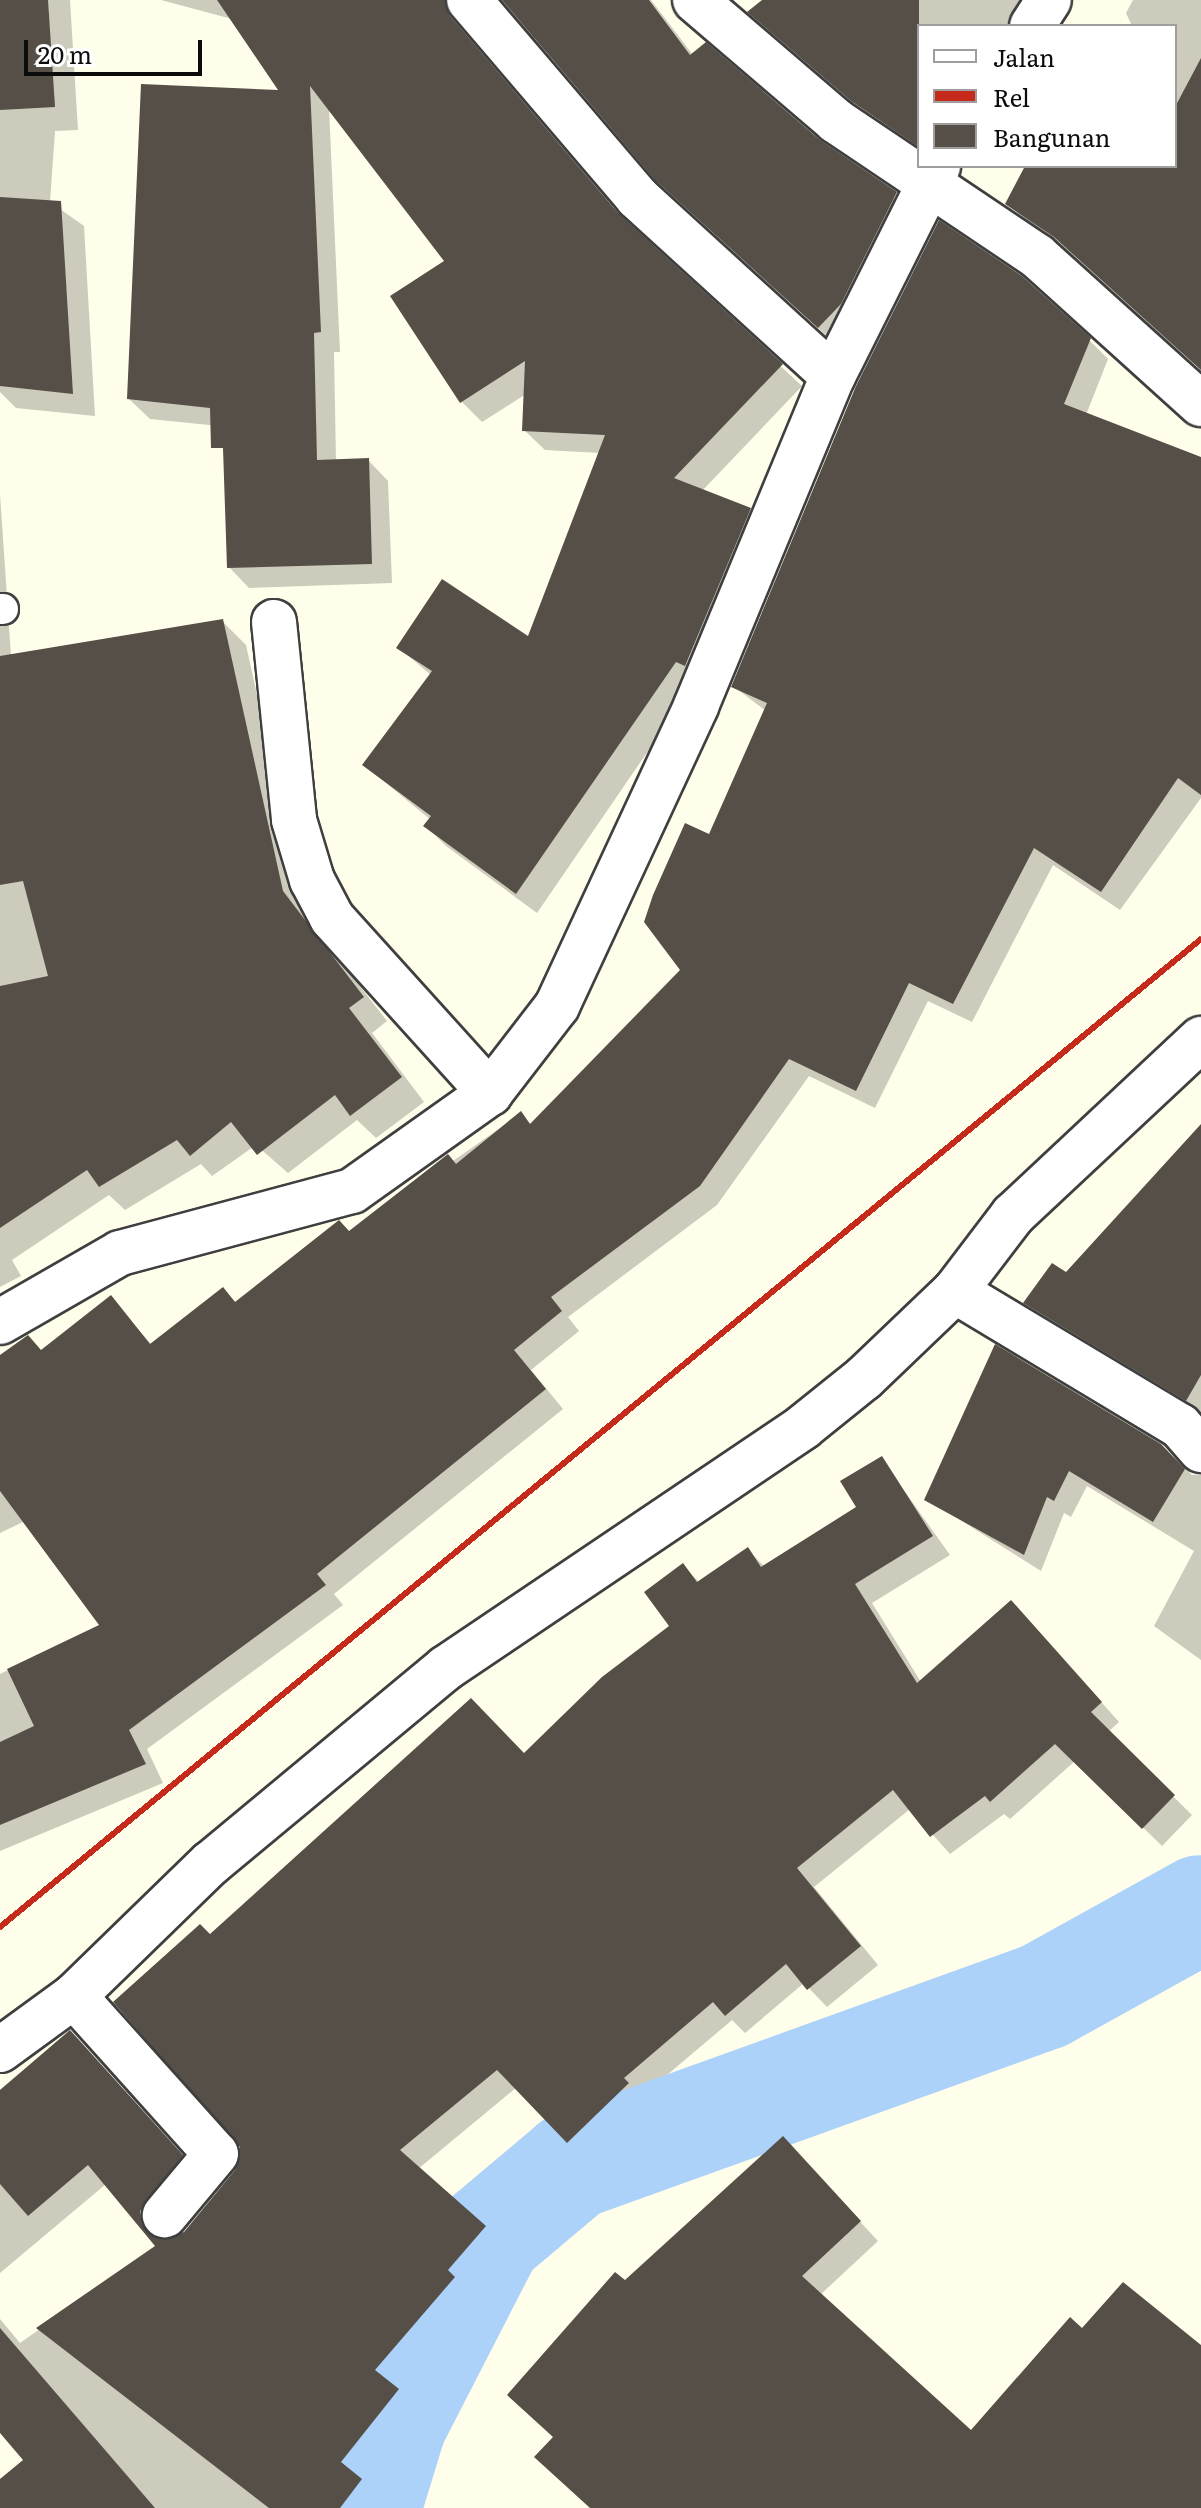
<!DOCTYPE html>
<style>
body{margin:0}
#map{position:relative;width:1201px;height:2508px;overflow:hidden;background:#fffeeb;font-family:Literata,serif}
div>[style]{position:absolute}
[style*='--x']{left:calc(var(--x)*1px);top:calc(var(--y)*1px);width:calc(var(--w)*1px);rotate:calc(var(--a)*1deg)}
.shadow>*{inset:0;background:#0003}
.river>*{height:108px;margin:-54px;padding:0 54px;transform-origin:54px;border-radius:54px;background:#acd2fa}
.building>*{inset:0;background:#564f48}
.roads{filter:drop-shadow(2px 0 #3f3f3f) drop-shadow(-2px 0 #3f3f3f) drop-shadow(0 2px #3f3f3f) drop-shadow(0 -2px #3f3f3f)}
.service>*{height:30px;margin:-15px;padding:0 15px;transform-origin:15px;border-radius:15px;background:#fff}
.minor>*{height:44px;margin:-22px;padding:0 22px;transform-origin:22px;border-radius:22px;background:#fff}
.rail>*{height:6px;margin:-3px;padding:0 3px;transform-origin:3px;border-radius:3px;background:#c52a1b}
span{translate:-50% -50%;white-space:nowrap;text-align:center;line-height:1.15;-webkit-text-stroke:8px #fff;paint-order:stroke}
.legend{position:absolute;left:917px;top:24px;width:260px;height:144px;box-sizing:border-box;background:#fff;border:2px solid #9e9e9e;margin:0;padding:10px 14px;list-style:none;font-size:24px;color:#0c0c0c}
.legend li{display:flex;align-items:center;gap:16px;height:40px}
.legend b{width:40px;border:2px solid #9e9e9e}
.scale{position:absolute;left:24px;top:40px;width:178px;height:36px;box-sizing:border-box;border:4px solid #0c0c0c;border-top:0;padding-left:10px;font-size:24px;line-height:28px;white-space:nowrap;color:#0c0c0c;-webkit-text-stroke:6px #fff;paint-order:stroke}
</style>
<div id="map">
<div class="shadow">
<div style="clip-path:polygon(0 0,70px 0,78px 130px,55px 131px,50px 202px,84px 226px,95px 416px,16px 408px,0 392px)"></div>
<div style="clip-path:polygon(161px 0,479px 0,465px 13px,470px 39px,631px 228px,802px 386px,702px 491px,750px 510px,770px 530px,696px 681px,537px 913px,446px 846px,426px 826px,431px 820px,364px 765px,431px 675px,399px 648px,529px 639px,600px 453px,545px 450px,524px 430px,526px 394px,482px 422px,462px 402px,447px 261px,329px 108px,340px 352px,334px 352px,336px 461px,368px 460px,388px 481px,392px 583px,249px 588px,229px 567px,267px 431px,150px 419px,129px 399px,282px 92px,232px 19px)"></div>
<div style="clip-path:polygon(500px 0,651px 0,693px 55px,916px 214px,839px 347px,678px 200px)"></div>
<div style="clip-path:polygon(766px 0,1038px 0,1021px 26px,919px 26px,919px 151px,768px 30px)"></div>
<div style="clip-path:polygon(1133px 0,1201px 0,1201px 370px,1008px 204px,1027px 166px,1175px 166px,1175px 26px,1132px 26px,1126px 13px)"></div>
<div style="clip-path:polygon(1089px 340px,1108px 359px,1086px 415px,1201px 459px,1201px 798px,1120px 910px,1053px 865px,972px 1022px,928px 1001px,875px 1108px,809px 1076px,717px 1205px,568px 1317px,579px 1331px,531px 1370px,563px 1409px,334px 1594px,343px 1605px,147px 1749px,163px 1783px,0 1851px,0 1674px,102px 1626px,25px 1521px,0 1533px,0 1358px,42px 1351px,110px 1298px,152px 1345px,223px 1290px,237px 1303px,349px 1234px,520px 1114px,532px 1125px,683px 971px,710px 836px,766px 711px,733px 686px)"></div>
<div style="clip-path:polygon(0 494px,11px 656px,222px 621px,246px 645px,306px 917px,387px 1021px,372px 1033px,424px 1102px,376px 1138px,357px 1120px,288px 1173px,256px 1145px,212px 1176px,201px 1164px,125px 1210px,109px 1195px,12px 1260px,21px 1276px,0 1287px)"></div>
<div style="clip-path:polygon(1201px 1129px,1201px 1416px,1026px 1303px,1066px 1275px)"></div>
<div style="clip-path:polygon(1163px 1447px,1192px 1475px,1201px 1474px,1201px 1660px,1154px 1626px,1194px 1551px,1087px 1486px,1071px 1517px,1064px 1513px,1041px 1571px,927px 1499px)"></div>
<div style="clip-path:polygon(881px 1458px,950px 1555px,872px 1603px,921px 1682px,1029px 1621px,1119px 1722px,1108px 1732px,1192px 1815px,1162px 1846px,1075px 1761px,1010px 1819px,1004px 1814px,950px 1854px,910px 1809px,814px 1887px,878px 1965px,827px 2007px,804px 1983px,745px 2033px,732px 2020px,641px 2097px,646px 2103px,587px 2160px,517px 2087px,418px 2169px,503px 2245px,465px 2289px,472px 2297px,394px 2387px,416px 2409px,360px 2479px,379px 2498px,372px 2508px,14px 2508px,0 2482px,26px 2461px,0 2430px,0 2319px,20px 2343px,158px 2246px,106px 2184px,0 2273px,0 2090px,70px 2032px,200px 2174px,158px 2231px,159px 2242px,185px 2233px,237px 2171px,242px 2146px,210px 1936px,525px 1756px,672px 1626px,682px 1565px,699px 1582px,748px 1550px,765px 1567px,859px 1508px)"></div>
<div style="clip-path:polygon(801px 2158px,878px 2241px,820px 2295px,971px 2433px,1082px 2331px,1201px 2348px,1201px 2508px,591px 2508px,555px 2438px,625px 2282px)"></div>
</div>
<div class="river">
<div style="--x:367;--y:2508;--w:89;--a:-73"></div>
<div style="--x:393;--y:2423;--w:210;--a:-62.8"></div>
<div style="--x:489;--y:2236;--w:109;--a:-40.1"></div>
<div style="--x:572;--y:2166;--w:502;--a:-19.81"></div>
<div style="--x:1044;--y:1996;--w:179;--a:-29"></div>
</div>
<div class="building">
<div style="clip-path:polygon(0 0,48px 0,55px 107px,0 110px)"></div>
<div style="clip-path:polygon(217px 0,445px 0,450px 16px,618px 213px,783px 364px,674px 478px,751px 508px,685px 666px,676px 662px,516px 894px,423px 826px,431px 816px,362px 765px,432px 671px,396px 648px,442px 579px,528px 636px,605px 435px,522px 431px,525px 361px,460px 403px,390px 296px,444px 261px,310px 86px,321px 332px,314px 333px,317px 460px,369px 458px,372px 564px,227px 568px,223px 448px,211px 448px,210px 408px,127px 399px,141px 84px,278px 90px)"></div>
<div style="clip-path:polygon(502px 0,649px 0,690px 55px,706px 42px,820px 140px,897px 192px,841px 304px,818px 328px,655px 180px)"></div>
<div style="clip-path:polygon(762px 0,919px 0,919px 147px,851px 101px,747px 12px)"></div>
<div style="clip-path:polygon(1201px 58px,1201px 370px,1054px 237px,1005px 204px,1025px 166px,1175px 166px,1175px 107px)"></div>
<div style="clip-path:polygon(0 197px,61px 201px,73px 394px,0 386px)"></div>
<div style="clip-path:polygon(939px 220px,1022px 276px,1091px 338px,1064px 404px,1201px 457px,1201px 795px,1178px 778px,1101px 892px,1034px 848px,953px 1004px,909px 983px,856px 1091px,789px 1059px,700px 1186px,551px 1297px,562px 1311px,514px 1350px,546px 1389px,317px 1574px,326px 1585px,129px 1730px,146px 1764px,0 1825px,0 1742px,34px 1726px,7px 1669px,99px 1625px,0 1491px,0 1355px,28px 1335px,41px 1350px,111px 1295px,150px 1344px,223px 1287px,235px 1302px,339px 1220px,349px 1231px,448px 1154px,456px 1164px,521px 1111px,530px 1124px,680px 970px,644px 922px,653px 895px,685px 823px,709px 834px,767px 703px,731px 687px,856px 386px)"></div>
<div style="clip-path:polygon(223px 619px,283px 891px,364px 997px,349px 1008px,402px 1077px,350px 1116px,335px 1095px,257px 1155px,231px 1122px,190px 1156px,177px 1140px,99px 1187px,87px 1170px,0 1228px,0 986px,48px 976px,23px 881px,0 885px,0 656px)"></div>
<div style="clip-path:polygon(1201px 1124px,1201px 1375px,1186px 1401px,1023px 1303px,1052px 1263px,1066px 1272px)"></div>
<div style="clip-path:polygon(995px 1344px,1161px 1444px,1185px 1469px,1153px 1522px,1069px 1471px,1054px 1501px,1047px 1497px,1024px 1555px,924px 1500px)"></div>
<div style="clip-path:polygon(882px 1456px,933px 1536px,855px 1584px,917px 1683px,1011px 1600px,1102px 1702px,1091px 1712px,1175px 1795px,1142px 1829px,1055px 1744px,990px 1802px,985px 1796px,930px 1837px,893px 1790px,797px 1868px,861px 1946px,807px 1990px,786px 1964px,725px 2016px,713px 2002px,624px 2078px,629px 2083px,567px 2143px,497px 2070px,400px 2150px,486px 2226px,448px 2270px,455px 2277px,375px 2370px,399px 2389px,341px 2462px,362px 2479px,340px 2508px,269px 2508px,36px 2328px,155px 2246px,88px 2165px,28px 2216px,0 2184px,0 2090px,70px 2030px,183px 2155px,140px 2211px,142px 2224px,160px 2239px,184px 2232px,235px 2170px,240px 2147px,113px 2002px,200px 1924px,210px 1934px,471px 1698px,524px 1753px,602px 1677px,669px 1626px,644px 1592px,683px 1563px,697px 1582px,748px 1547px,761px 1567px,856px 1507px,840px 1481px)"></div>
<div style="clip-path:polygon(783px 2136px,861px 2221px,802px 2276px,971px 2430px,1070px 2317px,1082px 2328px,1123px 2282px,1201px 2345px,1201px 2508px,590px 2508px,534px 2457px,553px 2437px,507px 2395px,615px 2272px,625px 2280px)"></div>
<div style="clip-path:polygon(0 2328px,155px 2508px,0 2508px,0 2479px,23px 2460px,0 2433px)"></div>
</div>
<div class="roads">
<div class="service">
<div style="--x:0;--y:609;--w:3;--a:0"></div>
</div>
<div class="minor">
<div style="--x:469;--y:0;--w:259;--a:49.5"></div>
<div style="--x:637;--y:197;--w:265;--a:42.4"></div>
<div style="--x:695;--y:0;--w:186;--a:40.6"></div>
<div style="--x:836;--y:121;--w:242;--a:33.9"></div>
<div style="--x:1037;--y:256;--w:221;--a:42.1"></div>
<div style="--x:1032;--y:26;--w:31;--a:-57"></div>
<div style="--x:274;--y:622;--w:199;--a:84.2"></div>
<div style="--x:294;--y:820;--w:63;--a:73.3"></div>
<div style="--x:312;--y:880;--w:43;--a:62.2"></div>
<div style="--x:332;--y:918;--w:236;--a:47.9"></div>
<div style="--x:955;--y:1291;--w:262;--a:31"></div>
<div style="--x:1180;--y:1426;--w:32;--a:49"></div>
<div style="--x:0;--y:1322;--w:138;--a:-29.9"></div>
<div style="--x:120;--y:1253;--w:240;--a:-15"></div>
<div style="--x:352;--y:1191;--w:169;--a:-35.4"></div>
<div style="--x:490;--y:1093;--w:110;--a:-52.4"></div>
<div style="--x:557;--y:1006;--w:331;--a:-65.1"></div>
<div style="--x:696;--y:706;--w:357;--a:-67.5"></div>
<div style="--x:833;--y:376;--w:235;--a:-63.4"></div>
<div style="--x:74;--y:1996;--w:212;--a:48.1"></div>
<div style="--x:216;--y:2154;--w:80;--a:129.9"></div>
<div style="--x:0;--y:2050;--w:92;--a:-36.1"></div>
<div style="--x:74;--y:1996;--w:191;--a:-44.2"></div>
<div style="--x:211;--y:1863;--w:305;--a:-39.7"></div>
<div style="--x:446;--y:1668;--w:431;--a:-34"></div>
<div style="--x:803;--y:1427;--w:78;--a:-38.8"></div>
<div style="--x:864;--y:1378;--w:126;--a:-43.7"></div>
<div style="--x:955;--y:1291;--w:96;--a:-52.7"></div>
<div style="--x:1013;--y:1215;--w:258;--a:-43.1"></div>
</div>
</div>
<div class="rail">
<div style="--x:0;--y:1927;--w:1555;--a:-39.44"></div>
</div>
<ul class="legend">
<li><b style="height:10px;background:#fff"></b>Jalan</li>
<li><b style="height:10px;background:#c52a1b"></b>Rel</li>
<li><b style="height:22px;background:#564f48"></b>Bangunan</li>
</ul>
<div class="scale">20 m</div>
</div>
